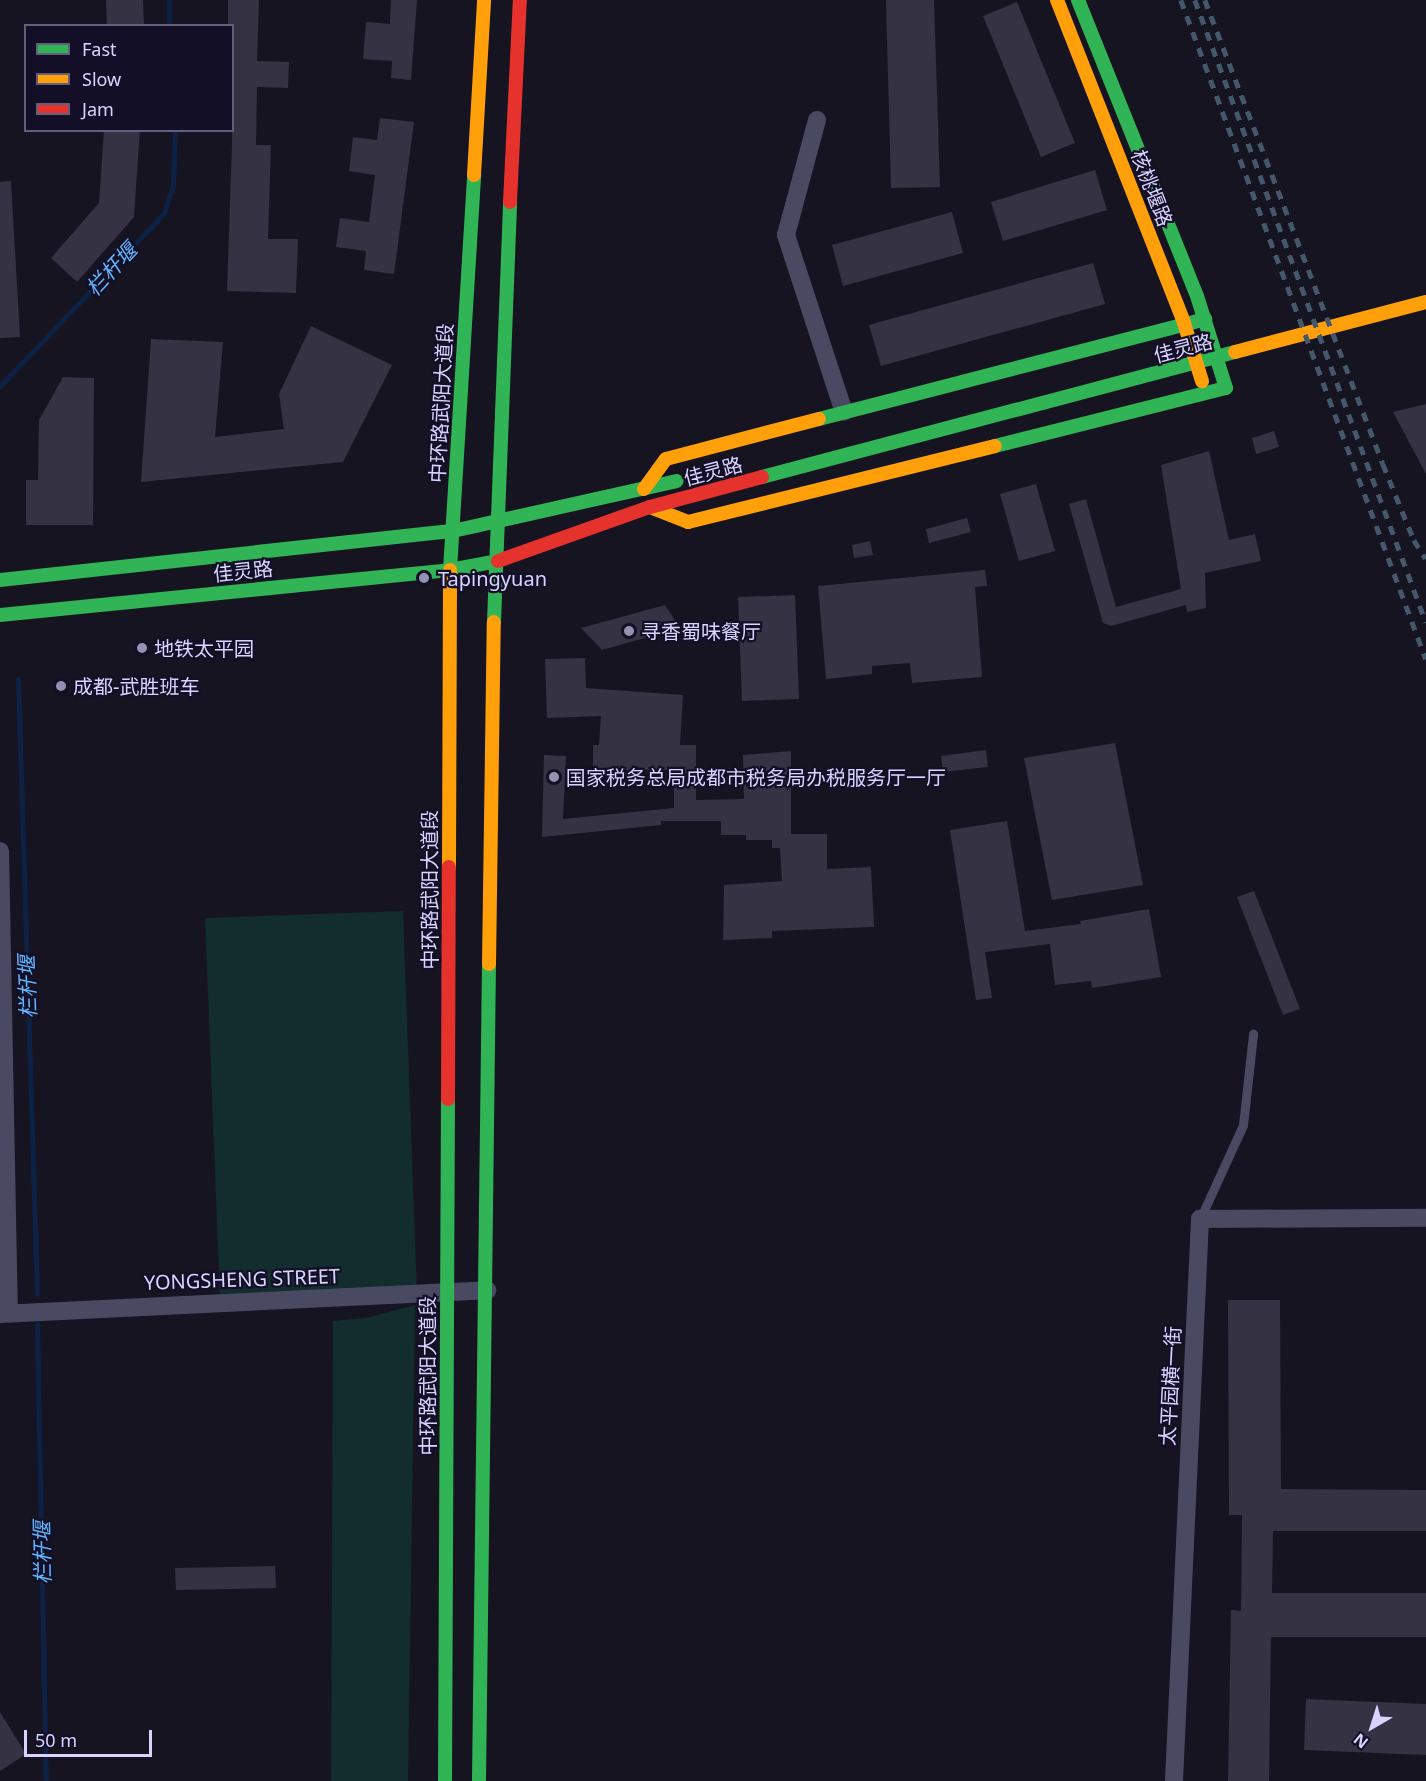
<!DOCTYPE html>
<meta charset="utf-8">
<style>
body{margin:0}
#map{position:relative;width:1426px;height:1781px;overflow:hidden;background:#161421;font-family:"Noto Sans","Noto Sans SC",sans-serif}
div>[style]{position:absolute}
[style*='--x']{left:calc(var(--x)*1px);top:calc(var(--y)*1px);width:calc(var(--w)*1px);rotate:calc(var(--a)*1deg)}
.green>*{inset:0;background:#132c2d}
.stream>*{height:5px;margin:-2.5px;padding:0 2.5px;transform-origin:2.5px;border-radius:2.5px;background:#0d2144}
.building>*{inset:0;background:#343243}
.lane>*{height:9px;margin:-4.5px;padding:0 4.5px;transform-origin:4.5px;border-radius:4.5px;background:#4a4962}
.street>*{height:18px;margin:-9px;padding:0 9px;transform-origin:9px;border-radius:9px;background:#4a4962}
.fast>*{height:14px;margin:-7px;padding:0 7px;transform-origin:7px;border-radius:7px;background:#30b455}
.slow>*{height:14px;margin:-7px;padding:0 7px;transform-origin:7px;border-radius:7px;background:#ff9f0a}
.jam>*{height:14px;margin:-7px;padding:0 7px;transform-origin:7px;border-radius:7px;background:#e5322d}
.rail>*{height:4.5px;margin-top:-2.25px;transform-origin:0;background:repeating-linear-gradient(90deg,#43596b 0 9px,transparent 0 17px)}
.dots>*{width:16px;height:16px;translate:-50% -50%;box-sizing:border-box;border:3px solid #130f26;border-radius:50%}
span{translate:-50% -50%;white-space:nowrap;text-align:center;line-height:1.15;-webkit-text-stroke:4.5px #130f26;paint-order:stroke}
.street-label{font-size:20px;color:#d9d4ff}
.poi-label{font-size:20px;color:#d9d4ff}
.left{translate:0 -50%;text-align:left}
.water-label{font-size:21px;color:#62b6ff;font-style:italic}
.legend{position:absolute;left:24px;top:24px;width:210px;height:108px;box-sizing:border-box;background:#130f26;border:2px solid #625e7d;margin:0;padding:8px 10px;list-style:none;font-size:18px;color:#d9d4ff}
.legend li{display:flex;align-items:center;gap:12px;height:30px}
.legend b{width:30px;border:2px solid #625e7d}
.north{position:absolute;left:1342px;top:1697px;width:60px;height:60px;-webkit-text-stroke:4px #130f26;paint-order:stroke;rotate:219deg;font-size:16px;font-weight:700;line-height:24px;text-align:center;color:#d9d4ff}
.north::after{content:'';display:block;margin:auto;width:21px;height:27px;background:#d9d4ff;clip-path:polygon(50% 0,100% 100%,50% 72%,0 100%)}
.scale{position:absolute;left:24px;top:1730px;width:128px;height:27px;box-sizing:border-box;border:3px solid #d9d4ff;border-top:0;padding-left:8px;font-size:18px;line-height:21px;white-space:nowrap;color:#d9d4ff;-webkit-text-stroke:4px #130f26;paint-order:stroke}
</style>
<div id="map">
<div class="green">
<div style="clip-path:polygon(403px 911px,417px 1292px,220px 1298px,205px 918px)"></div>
<div style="clip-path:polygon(415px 1305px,408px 1781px,331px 1781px,333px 1321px,366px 1318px)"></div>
</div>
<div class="stream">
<div style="--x:169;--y:0;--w:26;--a:90"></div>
<div style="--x:0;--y:386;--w:238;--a:-46.5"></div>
<div style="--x:164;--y:213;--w:29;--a:-72"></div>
<div style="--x:173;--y:185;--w:55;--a:-87.9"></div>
<div style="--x:18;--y:679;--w:615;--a:88.23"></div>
<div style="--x:37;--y:1324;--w:457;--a:88.9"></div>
</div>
<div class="building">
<div style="clip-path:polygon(106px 0,143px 0,144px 26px,107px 26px)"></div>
<div style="clip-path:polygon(228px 0,259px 0,257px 61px,289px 62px,288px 88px,257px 87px,256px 145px,271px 145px,268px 239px,298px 239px,296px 293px,227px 291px,232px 144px,232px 26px,228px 26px)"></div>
<div style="clip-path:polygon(391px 0,417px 0,411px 80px,391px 78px,392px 61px,363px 59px,366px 22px,390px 24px)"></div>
<div style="clip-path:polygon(886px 0,934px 0,940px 187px,891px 188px)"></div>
<div style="clip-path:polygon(1017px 2px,1075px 143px,1041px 157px,983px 16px)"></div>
<div style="clip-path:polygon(380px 118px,414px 122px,394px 274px,364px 270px,366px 251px,336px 247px,340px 218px,369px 222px,375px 175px,349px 171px,353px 137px,377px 140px)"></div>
<div style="clip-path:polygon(104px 130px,140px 130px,134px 217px,77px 282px,51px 258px,99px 203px)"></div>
<div style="clip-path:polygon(1095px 170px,1107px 210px,1003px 241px,991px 202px)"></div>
<div style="clip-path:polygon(11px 181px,20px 337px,0 338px,0 182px)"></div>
<div style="clip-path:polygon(952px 212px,963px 253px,843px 286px,832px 245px)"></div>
<div style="clip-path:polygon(1093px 263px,1105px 304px,881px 366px,869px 325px)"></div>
<div style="clip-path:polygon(311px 326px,392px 365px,343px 462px,141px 482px,151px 339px,223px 342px,215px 437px,284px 429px,279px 394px)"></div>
<div style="clip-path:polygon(63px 377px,94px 378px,93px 525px,26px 525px,26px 480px,38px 480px,39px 420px)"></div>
<div style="clip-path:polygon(1426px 404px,1426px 474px,1393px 412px)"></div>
<div style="clip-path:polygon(1274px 431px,1279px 447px,1256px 454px,1252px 438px)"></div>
<div style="clip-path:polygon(1209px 451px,1229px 540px,1255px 534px,1261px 561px,1205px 573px,1206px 608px,1187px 612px,1186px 605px,1111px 626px,1103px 623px,1069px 504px,1086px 499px,1116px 607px,1181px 589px,1161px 465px)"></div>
<div style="clip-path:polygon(1036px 484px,1055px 551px,1019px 561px,1000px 494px)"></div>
<div style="clip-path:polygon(967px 518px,971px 532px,929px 543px,926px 529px)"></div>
<div style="clip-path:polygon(870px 541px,873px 555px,854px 558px,852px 545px)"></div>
<div style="clip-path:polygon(985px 570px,987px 586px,975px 587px,982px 677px,912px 683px,910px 663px,872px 666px,872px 674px,826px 679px,818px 586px)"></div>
<div style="clip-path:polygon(795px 595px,799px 699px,742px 701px,738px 597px)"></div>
<div style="clip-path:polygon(665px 605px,680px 628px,602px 650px,581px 628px)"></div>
<div style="clip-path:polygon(585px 658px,586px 688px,683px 695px,680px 745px,696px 745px,696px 800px,744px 799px,743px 755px,791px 751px,791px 834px,827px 834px,827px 869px,871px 867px,874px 927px,772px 931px,772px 938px,723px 940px,724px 885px,782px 881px,780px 848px,772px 848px,772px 840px,746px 840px,746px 835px,721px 835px,721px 821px,661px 821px,661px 825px,542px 837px,544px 755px,566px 756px,563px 819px,674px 808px,674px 770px,593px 770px,593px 745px,599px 745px,601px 716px,547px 718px,545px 659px)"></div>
<div style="clip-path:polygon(1115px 743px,1143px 885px,1052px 900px,1024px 758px)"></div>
<div style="clip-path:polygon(986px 750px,988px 767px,943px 772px,941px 756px)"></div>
<div style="clip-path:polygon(1007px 821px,1025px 931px,1081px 924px,1080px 921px,1149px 909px,1161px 977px,1092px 988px,1091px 981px,1055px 985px,1050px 944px,985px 952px,992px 998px,976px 1000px,950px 830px)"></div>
<div style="clip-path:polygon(1254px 891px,1300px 1009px,1283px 1015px,1237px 897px)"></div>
<div style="clip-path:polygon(1228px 1300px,1280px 1300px,1281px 1489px,1426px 1490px,1426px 1531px,1273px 1531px,1272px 1593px,1426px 1593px,1426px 1637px,1271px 1637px,1269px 1781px,1228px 1781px,1231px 1610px,1241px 1611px,1242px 1515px,1229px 1515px)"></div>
<div style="clip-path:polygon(275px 1566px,276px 1588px,176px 1590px,175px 1568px)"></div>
<div style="clip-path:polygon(1306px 1699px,1426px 1704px,1426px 1755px,1304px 1750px)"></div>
<div style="clip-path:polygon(0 1712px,26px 1754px,0 1771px)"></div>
</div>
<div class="lane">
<div style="--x:1200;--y:1219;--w:103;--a:-65.4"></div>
<div style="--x:1243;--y:1125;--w:92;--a:-83.7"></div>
</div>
<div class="street">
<div style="--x:817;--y:120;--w:119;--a:105.1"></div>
<div style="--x:786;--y:235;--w:186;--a:71.9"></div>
<div style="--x:0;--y:851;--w:460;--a:88.9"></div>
<div style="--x:0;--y:1314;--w:488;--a:-2.8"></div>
<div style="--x:1174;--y:1781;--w:563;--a:-87.35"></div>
<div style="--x:1200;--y:1219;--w:226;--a:-0.3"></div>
</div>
<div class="fast">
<div style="--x:819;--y:419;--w:399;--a:-14.5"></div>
<div style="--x:995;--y:446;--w:238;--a:-14.1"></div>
<div style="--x:1226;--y:388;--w:96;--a:-107.5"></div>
<div style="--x:1197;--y:296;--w:319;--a:-111.9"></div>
<div style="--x:762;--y:477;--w:489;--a:-14.8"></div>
<div style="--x:450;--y:570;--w:396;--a:-86.5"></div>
<div style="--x:0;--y:580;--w:456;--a:-6.2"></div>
<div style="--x:453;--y:531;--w:229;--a:-12.6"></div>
<div style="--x:0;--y:615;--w:452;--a:-5.7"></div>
<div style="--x:450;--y:570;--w:49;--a:-10.6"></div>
<div style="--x:494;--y:622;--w:420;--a:-87.8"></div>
<div style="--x:445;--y:1781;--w:682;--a:-89.75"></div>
<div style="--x:479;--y:1781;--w:817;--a:-89.3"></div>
</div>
<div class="slow">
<div style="--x:1057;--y:0;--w:347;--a:68.5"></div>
<div style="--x:1184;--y:323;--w:61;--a:72.8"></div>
<div style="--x:474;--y:175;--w:175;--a:-86.7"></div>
<div style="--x:1235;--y:352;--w:197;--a:-14.7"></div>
<div style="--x:644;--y:489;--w:37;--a:-54"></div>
<div style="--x:666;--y:459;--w:158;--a:-14.7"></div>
<div style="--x:650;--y:507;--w:41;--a:21.5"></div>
<div style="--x:688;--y:522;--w:316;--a:-13.9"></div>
<div style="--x:449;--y:867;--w:297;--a:-89.8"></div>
<div style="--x:489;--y:964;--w:342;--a:-89.2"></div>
</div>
<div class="jam">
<div style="--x:510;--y:202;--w:202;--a:-87.2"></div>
<div style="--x:498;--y:561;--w:161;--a:-19.6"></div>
<div style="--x:650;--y:507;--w:116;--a:-15"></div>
<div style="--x:448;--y:1099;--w:232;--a:-89.8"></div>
</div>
<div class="rail">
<div style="--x:1181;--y:0;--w:703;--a:69.61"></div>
<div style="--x:1195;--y:0;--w:664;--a:69.63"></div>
<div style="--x:1205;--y:0;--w:497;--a:69"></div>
<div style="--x:1383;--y:464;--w:82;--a:67.8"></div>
<div style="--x:1414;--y:540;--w:22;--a:58"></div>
</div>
<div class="dots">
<div style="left:424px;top:578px;background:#9591b1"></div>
<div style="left:629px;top:631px;background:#9591b1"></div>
<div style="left:142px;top:648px;background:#9591b1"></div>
<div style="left:61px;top:686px;background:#9591b1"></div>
<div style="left:554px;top:777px;background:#9591b1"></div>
</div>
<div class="street-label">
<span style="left:1152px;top:188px;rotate:69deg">核桃堰路</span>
<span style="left:1183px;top:348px;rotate:-15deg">佳灵路</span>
<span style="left:441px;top:403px;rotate:-87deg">中环路武阳大道段</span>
<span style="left:713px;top:471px;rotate:-15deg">佳灵路</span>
<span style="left:243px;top:571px;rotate:-6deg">佳灵路</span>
<span style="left:429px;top:890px;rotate:-90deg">中环路武阳大道段</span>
<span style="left:242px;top:1279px;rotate:-2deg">YONGSHENG STREET</span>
<span style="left:427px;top:1376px;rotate:-90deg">中环路武阳大道段</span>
<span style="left:1170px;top:1386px;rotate:-87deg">太平园横一街</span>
</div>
<div class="poi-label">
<span class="left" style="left:438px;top:578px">Tapingyuan</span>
<span class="left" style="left:641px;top:631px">寻香蜀味餐厅</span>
<span class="left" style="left:154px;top:648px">地铁太平园</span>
<span class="left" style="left:73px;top:686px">成都-武胜班车</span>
<span class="left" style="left:566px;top:777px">国家税务总局成都市税务局办税服务厅一厅</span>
</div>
<div class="water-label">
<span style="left:111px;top:269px;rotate:-47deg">栏杆堰</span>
<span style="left:27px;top:987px;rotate:-92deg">栏杆堰</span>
<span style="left:42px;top:1553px;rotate:-91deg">栏杆堰</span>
</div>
<ul class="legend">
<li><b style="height:8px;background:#30b455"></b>Fast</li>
<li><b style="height:8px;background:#ff9f0a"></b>Slow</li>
<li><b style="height:8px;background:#e5322d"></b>Jam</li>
</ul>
<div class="north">N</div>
<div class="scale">50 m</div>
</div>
